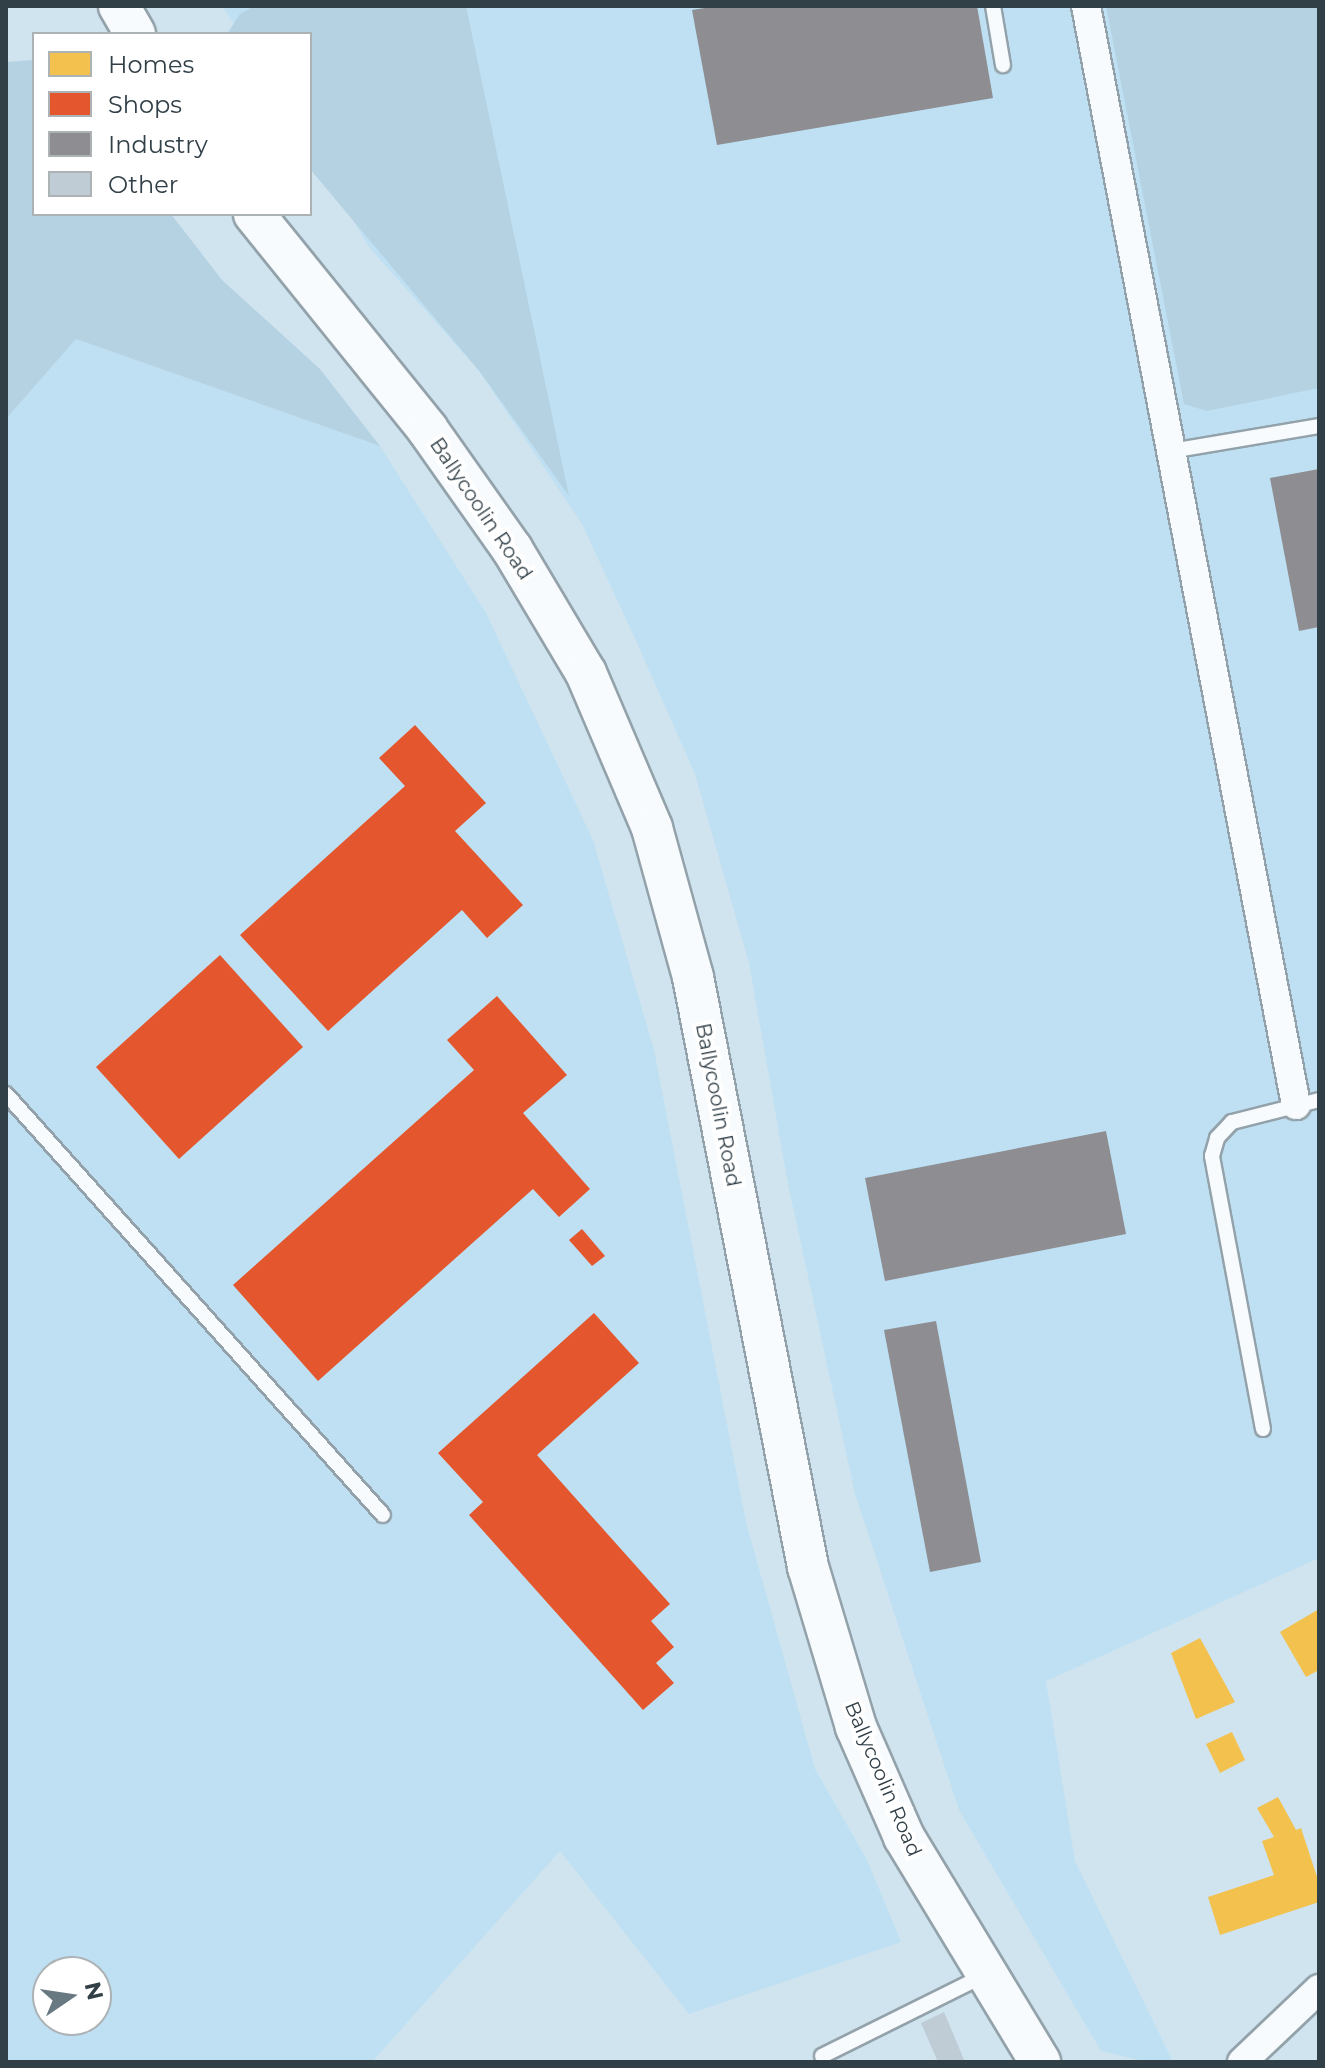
<!DOCTYPE html>
<style>
body{margin:0}
#map{position:relative;width:1325px;height:2068px;overflow:hidden;background:#d0e4ef;font-family:Montserrat,sans-serif}
div>[style]{position:absolute}
[style*='--x']{left:calc(var(--x)*1px);top:calc(var(--y)*1px);width:calc(var(--w)*1px);rotate:calc(var(--a)*1deg)}
.built>*{inset:0;background:#bee0f2}
.green>*{inset:0;background:#b5d2e3}
.homes>*{inset:0;background:#f2c14e}
.shops>*{inset:0;background:#e4572e}
.industry>*{inset:0;background:#8d8d92}
.building>*{inset:0;background:#bfccd6}
.roads{filter:drop-shadow(2px 0 #93a2aa) drop-shadow(-2px 0 #93a2aa) drop-shadow(0 2px #93a2aa) drop-shadow(0 -2px #93a2aa)}
.lane>*{height:14px;margin:-7px;padding:0 7px;transform-origin:7px;border-radius:7px;background:#f8fbfd}
.street>*{height:28px;margin:-14px;padding:0 14px;transform-origin:14px;border-radius:14px;background:#f8fbfd}
.secondary>*{height:40px;margin:-20px;padding:0 20px;transform-origin:20px;border-radius:20px;background:#f8fbfd}
span{translate:-50% -50%;white-space:nowrap;text-align:center;line-height:1.15;-webkit-text-stroke:8px #fff;paint-order:stroke}
.street-label{font-size:20px;color:#313f47}
.frame{position:absolute;inset:0;border:8px solid #313f47;pointer-events:none}
.legend{position:absolute;left:32px;top:32px;width:280px;height:184px;box-sizing:border-box;background:#fff;border:2px solid #adb2b5;margin:0;padding:10px 14px;list-style:none;font-size:24px;color:#313f47}
.legend li{display:flex;align-items:center;gap:16px;height:40px}
.legend b{width:40px;border:2px solid #adb2b5}
.north{position:absolute;left:32px;top:1956px;width:80px;height:80px;box-sizing:border-box;background:#fff;border:2px solid #adb2b5;border-radius:50%;rotate:77deg;font-size:22px;font-weight:700;line-height:32px;text-align:center;color:#313f47}
.north::after{content:'';display:block;margin:auto;width:28px;height:36px;background:#697982;clip-path:polygon(50% 0,100% 100%,50% 72%,0 100%)}
</style>
<div id="map">
<div class="built">
<div style="clip-path:polygon(222px 6px,1319px 6px,1319px 1558px,1046px 1681px,1075px 1861px,1173px 2062px,1147px 2062px,1101px 2051px,959px 1810px,855px 1494px,788px 1184px,749px 963px,695px 774px,637px 643px,582px 524px,480px 372px,369px 247px,310px 148px,310px 34px,241px 34px)"></div>
<div style="clip-path:polygon(evenodd,76px 339px,380px 446px,486px 613px,593px 840px,654px 1050px,746px 1522px,815px 1769px,867px 1860px,901px 1942px,689px 2014px,560px 1851px,372px 2062px,6px 2061px,6px 419px,76px 339px,48px 1972px,96px 1972px,96px 2020px,48px 2020px,48px 1972px)"></div>
</div>
<div class="green">
<div style="clip-path:polygon(254px 6px,466px 6px,569px 496px,480px 372px,310px 169px,310px 34px,227px 34px,240px 14px)"></div>
<div style="clip-path:polygon(1106px 6px,1319px 6px,1319px 388px,1207px 411px,1184px 404px)"></div>
<div style="clip-path:polygon(34px 60px,34px 214px,171px 214px,222px 280px,320px 369px,380px 446px,76px 339px,6px 419px,6px 62px)"></div>
</div>
<div class="homes">
<div style="clip-path:polygon(1319px 1609px,1319px 1670px,1306px 1677px,1280px 1632px)"></div>
<div style="clip-path:polygon(1200px 1638px,1235px 1702px,1196px 1719px,1171px 1653px)"></div>
<div style="clip-path:polygon(1232px 1732px,1245px 1760px,1220px 1773px,1206px 1744px)"></div>
<div style="clip-path:polygon(1278px 1797px,1296px 1830px,1301px 1828px,1319px 1883px,1319px 1902px,1220px 1935px,1208px 1897px,1274px 1875px,1262px 1841px,1274px 1837px,1257px 1808px)"></div>
</div>
<div class="shops">
<div style="clip-path:polygon(415px 725px,486px 803px,455px 831px,523px 905px,487px 938px,462px 910px,328px 1031px,240px 935px,405px 786px,379px 758px)"></div>
<div style="clip-path:polygon(220px 955px,303px 1047px,179px 1159px,96px 1067px)"></div>
<div style="clip-path:polygon(497px 996px,567px 1075px,523px 1113px,590px 1189px,559px 1217px,533px 1189px,318px 1381px,233px 1285px,474px 1070px,447px 1040px)"></div>
<div style="clip-path:polygon(582px 1229px,605px 1256px,592px 1266px,569px 1240px)"></div>
<div style="clip-path:polygon(594px 1313px,639px 1363px,537px 1455px,670px 1604px,651px 1621px,674px 1647px,656px 1663px,674px 1683px,643px 1710px,469px 1515px,483px 1502px,438px 1453px)"></div>
</div>
<div class="industry">
<div style="clip-path:polygon(717px 6px,977px 6px,993px 98px,717px 145px,692px 10px)"></div>
<div style="clip-path:polygon(1319px 469px,1319px 627px,1299px 631px,1270px 478px)"></div>
<div style="clip-path:polygon(1106px 1131px,1126px 1234px,885px 1281px,865px 1178px)"></div>
<div style="clip-path:polygon(936px 1321px,981px 1562px,930px 1572px,884px 1330px)"></div>
</div>
<div class="building">
<div style="clip-path:polygon(944px 2012px,965px 2062px,938px 2062px,921px 2023px)"></div>
</div>
<div class="roads">
<div class="lane">
<div style="--x:993;--y:6;--w:60;--a:80.4"></div>
<div style="--x:1171;--y:451;--w:150;--a:-9.6"></div>
<div style="--x:6;--y:1094;--w:565;--a:48.16"></div>
<div style="--x:1263;--y:1429;--w:278;--a:-100.6"></div>
<div style="--x:1212;--y:1156;--w:19;--a:-74"></div>
<div style="--x:1217;--y:1138;--w:22;--a:-47"></div>
<div style="--x:1232;--y:1122;--w:90;--a:-14.2"></div>
<div style="--x:822;--y:2056;--w:180;--a:-26.4"></div>
</div>
<div class="street">
<div style="--x:1086;--y:6;--w:1119;--a:79.18"></div>
<div style="--x:1242;--y:2062;--w:106;--a:-43.5"></div>
</div>
<div class="secondary">
<div style="--x:119;--y:6;--w:32;--a:60"></div>
<div style="--x:254;--y:214;--w:277;--a:51.1"></div>
<div style="--x:428;--y:430;--w:146;--a:54.8"></div>
<div style="--x:512;--y:549;--w:144;--a:59.2"></div>
<div style="--x:586;--y:673;--w:168;--a:66.9"></div>
<div style="--x:652;--y:828;--w:155;--a:74.6"></div>
<div style="--x:693;--y:977;--w:601;--a:78.97"></div>
<div style="--x:808;--y:1567;--w:167;--a:73.3"></div>
<div style="--x:856;--y:1727;--w:120;--a:66.4"></div>
<div style="--x:904;--y:1837;--w:263;--a:58.8"></div>
</div>
</div>
<div class="street-label">
<span style="left:481px;top:509px;rotate:56deg">Ballycoolin Road</span>
<span style="left:718px;top:1105px;rotate:79deg">Ballycoolin Road</span>
<span style="left:883px;top:1779px;rotate:67deg">Ballycoolin Road</span>
</div>
<div class="frame"></div>
<ul class="legend">
<li><b style="height:22px;background:#f2c14e"></b>Homes</li>
<li><b style="height:22px;background:#e4572e"></b>Shops</li>
<li><b style="height:22px;background:#8d8d92"></b>Industry</li>
<li><b style="height:22px;background:#bfccd6"></b>Other</li>
</ul>
<div class="north">N</div>
</div>
